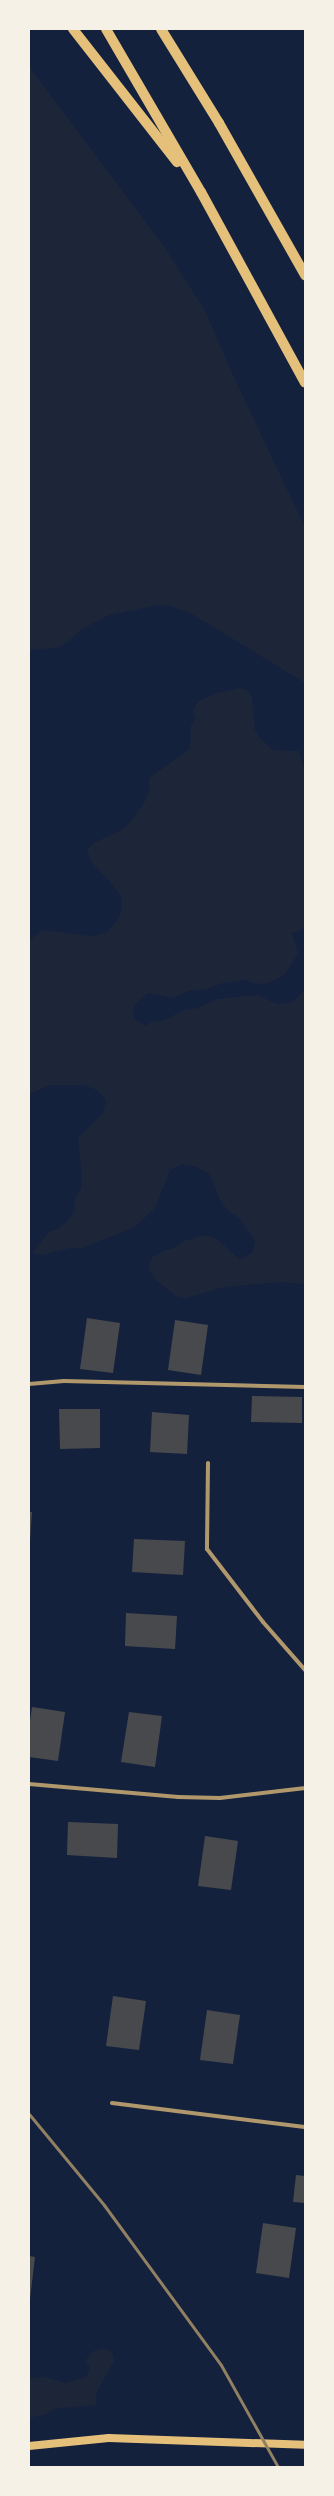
<!DOCTYPE html>
<style>
body{margin:0}
#map{position:relative;width:334px;height:2496px;overflow:hidden;background:#14213d;font-family:"DM Sans",sans-serif}
div>[style]{position:absolute}
[style*='--x']{left:calc(var(--x)*1px);top:calc(var(--y)*1px);width:calc(var(--w)*1px);rotate:calc(var(--a)*1deg)}
.green>*{inset:0;background:#1d2539}
.building>*{inset:0;background:#48494c}
.minor>*{height:4px;margin:-2px;padding:0 2px;transform-origin:2px;border-radius:2px;background:#b1986c}
.secondary>*{height:8px;margin:-4px;padding:0 4px;transform-origin:4px;border-radius:4px;background:#e5c07b}
.primary>*{height:10px;margin:-5px;padding:0 5px;transform-origin:5px;border-radius:5px;background:#e5c07b}
.rail>*{height:3px;margin:-1.5px;padding:0 1.5px;transform-origin:1.5px;border-radius:1.5px;background:#918062}
span{translate:-50% -50%;white-space:nowrap;text-align:center;line-height:1.15;-webkit-text-stroke:3.5px #f6f1e7;paint-order:stroke}
.frame{position:absolute;inset:0;border:30px solid #f6f1e7;pointer-events:none}
</style>
<div id="map">
<div class="green">
<div style="clip-path:polygon(29px 67px,165px 248px,204px 309px,238px 386px,305px 527px,305px 683px,192px 614px,171px 606px,158px 605px,109px 615px,84px 628px,66px 643px,56px 648px,29px 650px)"></div>
<div style="clip-path:polygon(240px 688px,247px 690px,252px 698px,255px 730px,260px 738px,273px 750px,299px 751px,305px 773px,305px 928px,292px 933px,298px 954px,284px 975px,269px 983px,259px 984px,242px 980px,223px 983px,206px 989px,188px 991px,173px 998px,148px 993px,135px 1004px,133px 1011px,134px 1018px,145px 1026px,151px 1022px,165px 1020px,184px 1010px,198px 1008px,217px 999px,257px 995px,277px 1004px,293px 1002px,305px 989px,305px 1284px,281px 1282px,224px 1287px,186px 1298px,176px 1296px,156px 1280px,148px 1268px,152px 1257px,163px 1251px,174px 1248px,184px 1241px,205px 1235px,216px 1238px,240px 1260px,252px 1253px,255px 1241px,240px 1219px,228px 1211px,220px 1200px,209px 1174px,197px 1167px,183px 1164px,170px 1170px,155px 1208px,135px 1227px,83px 1248px,70px 1248px,42px 1255px,32px 1253px,49px 1232px,59px 1228px,68px 1221px,75px 1211px,75px 1199px,81px 1188px,82px 1176px,78px 1138px,103px 1113px,106px 1100px,97px 1090px,84px 1085px,51px 1085px,29px 1094px,29px 941px,42px 930px,92px 936px,107px 932px,115px 923px,121px 912px,122px 898px,113px 885px,91px 862px,87px 849px,96px 842px,120px 831px,130px 822px,144px 803px,149px 792px,149px 778px,190px 749px,191px 726px,196px 719px,193px 709px,198px 702px,214px 694px)"></div>
<div style="clip-path:polygon(102px 2348px,112px 2352px,114px 2361px,96px 2393px,96px 2405px,53px 2409px,47px 2414px,29px 2418px,29px 2379px,44px 2377px,66px 2383px,86px 2377px,90px 2368px,86px 2360px,92px 2352px)"></div>
</div>
<div class="building">
<div style="clip-path:polygon(87px 1318px,120px 1323px,113px 1373px,80px 1369px)"></div>
<div style="clip-path:polygon(175px 1320px,208px 1325px,201px 1375px,168px 1370px)"></div>
<div style="clip-path:polygon(252px 1396px,302px 1397px,302px 1423px,251px 1422px)"></div>
<div style="clip-path:polygon(59px 1409px,100px 1409px,100px 1448px,60px 1449px)"></div>
<div style="clip-path:polygon(152px 1412px,189px 1415px,187px 1454px,150px 1452px)"></div>
<div style="clip-path:polygon(29px 1512px,32px 1512px,30px 1541px,29px 1541px)"></div>
<div style="clip-path:polygon(134px 1539px,185px 1541px,183px 1575px,132px 1572px)"></div>
<div style="clip-path:polygon(126px 1613px,177px 1616px,175px 1649px,125px 1646px)"></div>
<div style="clip-path:polygon(32px 1707px,65px 1712px,58px 1761px,29px 1757px,29px 1728px)"></div>
<div style="clip-path:polygon(129px 1712px,162px 1716px,155px 1767px,121px 1762px)"></div>
<div style="clip-path:polygon(68px 1822px,118px 1824px,117px 1858px,67px 1855px)"></div>
<div style="clip-path:polygon(205px 1836px,238px 1841px,231px 1890px,198px 1886px)"></div>
<div style="clip-path:polygon(113px 1996px,146px 2001px,139px 2050px,106px 2046px)"></div>
<div style="clip-path:polygon(207px 2010px,240px 2015px,233px 2064px,200px 2060px)"></div>
<div style="clip-path:polygon(296px 2175px,305px 2176px,305px 2203px,293px 2202px)"></div>
<div style="clip-path:polygon(263px 2223px,296px 2228px,289px 2278px,256px 2273px)"></div>
<div style="clip-path:polygon(29px 2256px,35px 2257px,30px 2299px,29px 2299px)"></div>
</div>
<div class="minor">
<div style="--x:29;--y:1384;--w:35;--a:-5"></div>
<div style="--x:64;--y:1381;--w:241;--a:1.4"></div>
<div style="--x:208;--y:1463;--w:86;--a:90.7"></div>
<div style="--x:207;--y:1549;--w:92;--a:52.5"></div>
<div style="--x:263;--y:1622;--w:64;--a:48.8"></div>
<div style="--x:29;--y:1784;--w:150;--a:5"></div>
<div style="--x:178;--y:1797;--w:42;--a:1.4"></div>
<div style="--x:220;--y:1798;--w:86;--a:-6.7"></div>
<div style="--x:112;--y:2103;--w:194;--a:7.1"></div>
</div>
<div class="secondary">
<div style="--x:29;--y:2446;--w:80;--a:-5.7"></div>
<div style="--x:109;--y:2438;--w:196;--a:2"></div>
</div>
<div class="primary">
<div style="--x:73;--y:29;--w:169;--a:52"></div>
<div style="--x:106;--y:29;--w:189;--a:59.8"></div>
<div style="--x:201;--y:192;--w:217;--a:61.4"></div>
<div style="--x:161;--y:29;--w:110;--a:58.3"></div>
<div style="--x:219;--y:123;--w:175;--a:60.5"></div>
</div>
<div class="rail">
<div style="--x:29;--y:2114;--w:118;--a:50.5"></div>
<div style="--x:104;--y:2205;--w:198;--a:53.8"></div>
<div style="--x:221;--y:2365;--w:117;--a:60.8"></div>
</div>
<div class="frame"></div>
</div>
